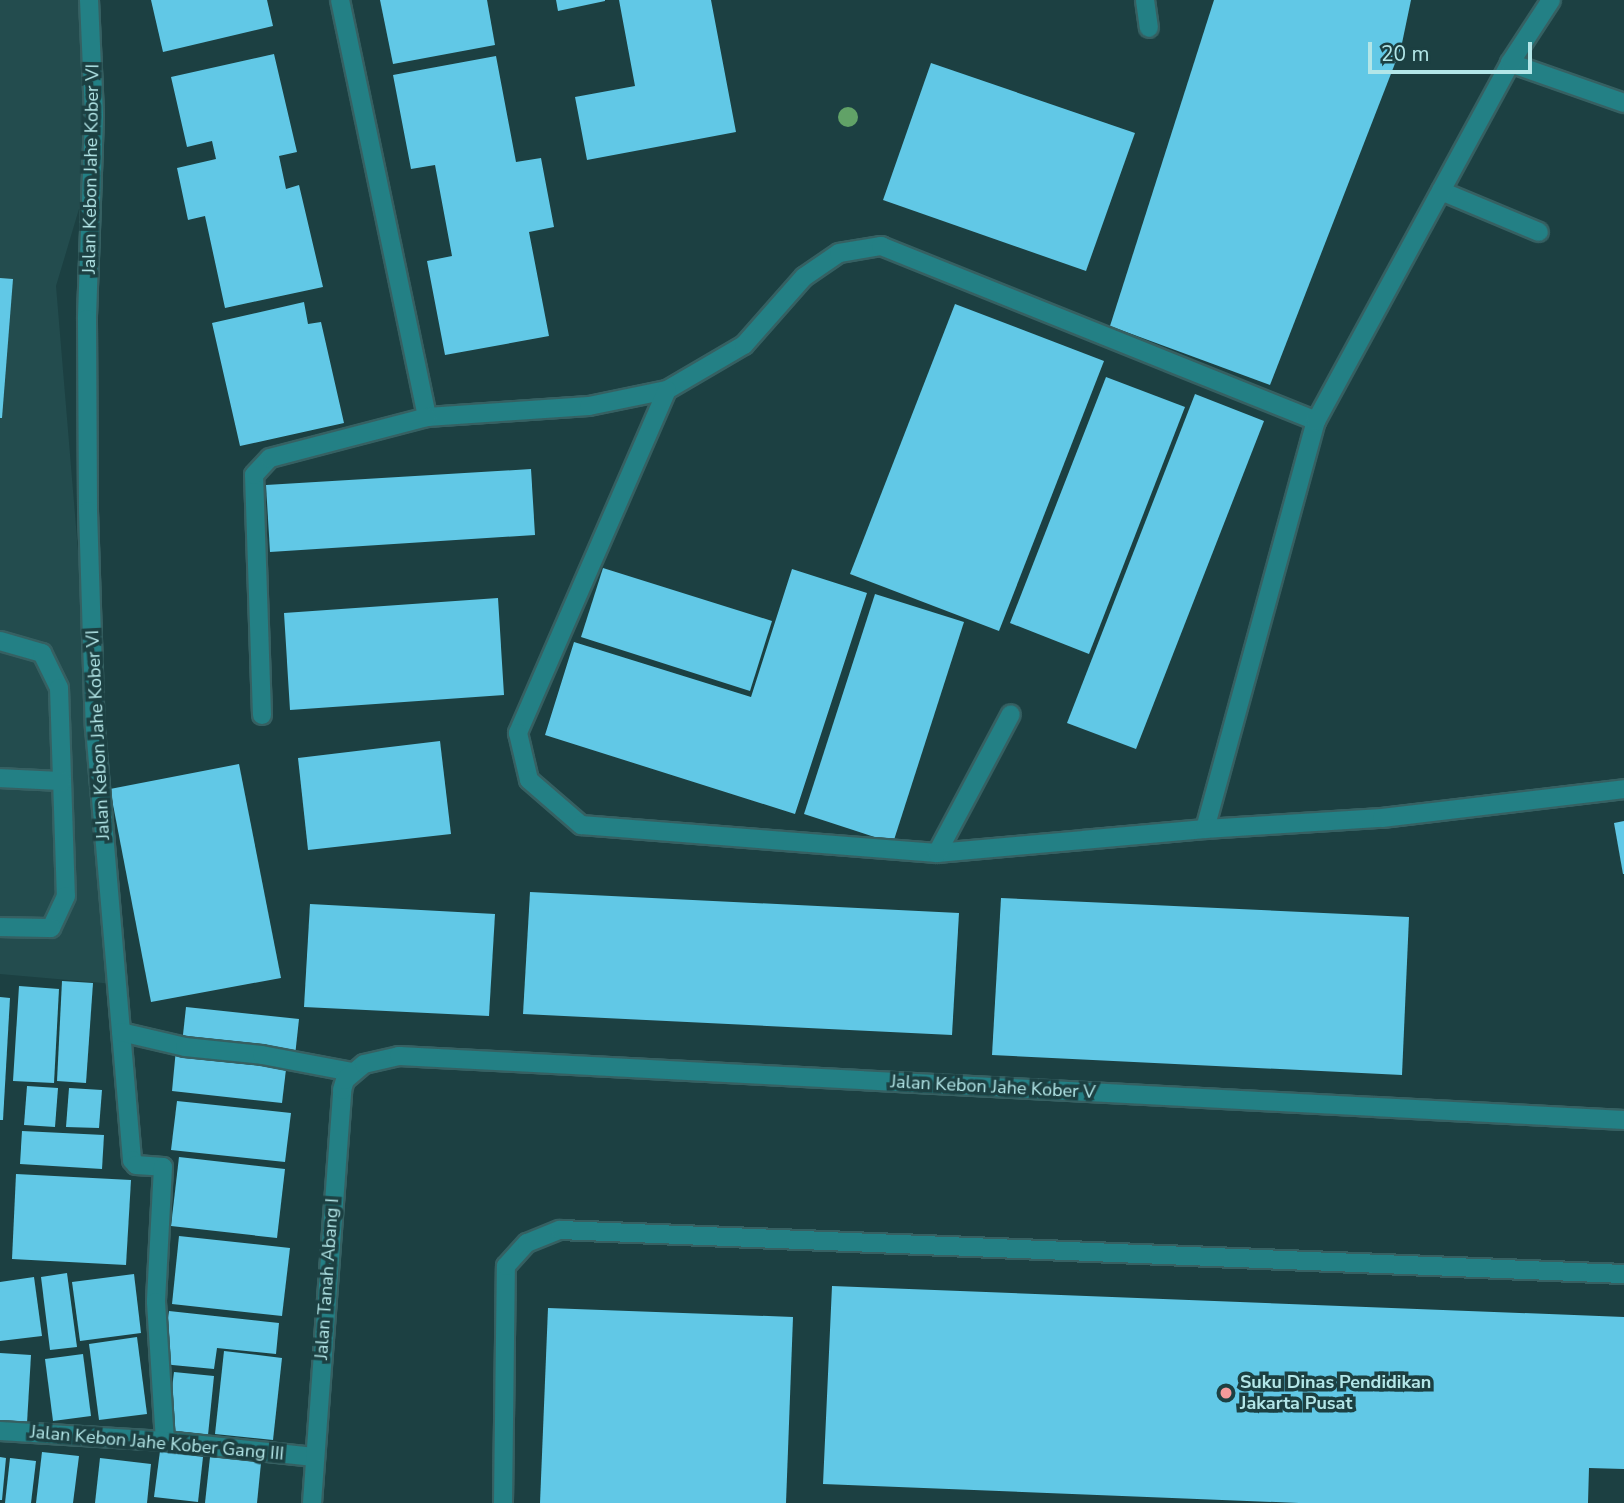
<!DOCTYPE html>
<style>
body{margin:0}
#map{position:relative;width:1624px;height:1503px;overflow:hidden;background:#1c4042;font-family:"Nunito Sans",sans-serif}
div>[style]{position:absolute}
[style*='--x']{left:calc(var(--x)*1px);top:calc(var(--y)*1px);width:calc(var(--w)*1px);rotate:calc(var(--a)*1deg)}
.built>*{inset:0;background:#234c4e}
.building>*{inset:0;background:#61c8e6}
.roads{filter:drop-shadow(2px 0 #366062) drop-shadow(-2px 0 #366062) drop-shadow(0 2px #366062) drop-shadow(0 -2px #366062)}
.minor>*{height:18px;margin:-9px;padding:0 9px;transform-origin:9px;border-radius:9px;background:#238085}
.trees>*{width:20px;height:20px;margin:-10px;border-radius:50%;background:#61a267}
.dots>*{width:19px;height:19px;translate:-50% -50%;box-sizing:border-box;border:4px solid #1c4042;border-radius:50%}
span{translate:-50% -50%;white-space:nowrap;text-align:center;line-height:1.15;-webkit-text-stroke:7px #1c4042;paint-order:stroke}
.street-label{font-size:18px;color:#b3e6e8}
.poi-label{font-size:18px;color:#b3e6e8;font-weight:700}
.left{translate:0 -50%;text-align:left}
.scale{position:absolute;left:1368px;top:42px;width:164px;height:32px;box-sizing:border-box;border:4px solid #b3e6e8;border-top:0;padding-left:9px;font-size:21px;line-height:24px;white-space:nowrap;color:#b3e6e8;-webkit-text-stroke:5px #1c4042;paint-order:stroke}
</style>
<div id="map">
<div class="built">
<div style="clip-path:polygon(0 0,90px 0,96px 152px,56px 286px,114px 984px,0 974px)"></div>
</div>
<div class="building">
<div style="clip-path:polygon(151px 0,267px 0,273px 26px,163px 52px)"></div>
<div style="clip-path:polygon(380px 0,487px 0,495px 45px,393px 64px)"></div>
<div style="clip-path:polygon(556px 0,605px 0,605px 1px,558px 11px)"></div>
<div style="clip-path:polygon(619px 0,711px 0,736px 132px,587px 160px,575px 97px,635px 86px)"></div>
<div style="clip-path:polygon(1214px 0,1411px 0,1401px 48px,1270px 385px,1110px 326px)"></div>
<div style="clip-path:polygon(274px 54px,297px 152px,279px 156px,286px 189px,299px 185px,323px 287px,225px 308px,205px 216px,188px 220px,177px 168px,216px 159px,212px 141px,187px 147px,171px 77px)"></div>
<div style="clip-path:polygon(496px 56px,516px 162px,541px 158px,554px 227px,529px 232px,549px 336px,445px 355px,427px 261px,452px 256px,435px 165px,411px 169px,393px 75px)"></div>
<div style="clip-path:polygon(931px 63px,1135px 133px,1086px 271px,883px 200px)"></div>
<div style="clip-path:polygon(0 278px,13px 279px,2px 418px,0 418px)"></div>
<div style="clip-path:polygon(304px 302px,308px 324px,321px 322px,344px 423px,240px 446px,212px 323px)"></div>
<div style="clip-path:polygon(955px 304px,1104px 361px,999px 631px,850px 574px)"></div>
<div style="clip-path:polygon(1106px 377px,1185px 407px,1089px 654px,1010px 623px)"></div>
<div style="clip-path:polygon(1195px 394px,1264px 421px,1136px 749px,1067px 723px)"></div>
<div style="clip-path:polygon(531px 469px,535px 535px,270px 552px,266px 485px)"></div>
<div style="clip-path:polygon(603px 568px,772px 621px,750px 691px,581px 637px)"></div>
<div style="clip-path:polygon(792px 569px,867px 593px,795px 814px,545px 735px,574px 642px,751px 697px)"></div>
<div style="clip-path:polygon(875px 594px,964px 622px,893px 843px,804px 814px)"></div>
<div style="clip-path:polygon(498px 598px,504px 695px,290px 710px,284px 613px)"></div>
<div style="clip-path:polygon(440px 741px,451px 834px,308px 850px,298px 758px)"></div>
<div style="clip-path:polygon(239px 764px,281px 978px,151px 1002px,110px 789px)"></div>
<div style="clip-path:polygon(1624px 821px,1624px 874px,1623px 874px,1614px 823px)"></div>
<div style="clip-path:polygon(530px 892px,959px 913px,952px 1035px,523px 1014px)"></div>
<div style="clip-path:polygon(1001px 898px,1409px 917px,1402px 1075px,992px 1055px)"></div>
<div style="clip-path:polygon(310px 904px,495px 914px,489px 1016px,304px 1007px)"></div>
<div style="clip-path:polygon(62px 981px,93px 983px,86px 1083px,57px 1081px)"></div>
<div style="clip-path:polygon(19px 986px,59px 989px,54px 1083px,13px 1081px)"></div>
<div style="clip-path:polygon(0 997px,10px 998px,3px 1120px,0 1120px)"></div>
<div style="clip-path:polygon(186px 1007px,299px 1019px,295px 1056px,182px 1044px)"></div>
<div style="clip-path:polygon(176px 1049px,287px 1061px,282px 1103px,172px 1091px)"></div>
<div style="clip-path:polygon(27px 1086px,58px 1088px,55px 1127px,24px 1125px)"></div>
<div style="clip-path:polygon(69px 1088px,102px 1090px,99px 1128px,66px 1127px)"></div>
<div style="clip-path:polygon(177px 1101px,291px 1113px,285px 1162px,171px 1150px)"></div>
<div style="clip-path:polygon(22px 1131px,104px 1135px,102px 1169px,20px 1164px)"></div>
<div style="clip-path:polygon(179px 1157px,285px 1169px,277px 1238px,171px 1226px)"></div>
<div style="clip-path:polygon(16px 1174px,131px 1180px,126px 1265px,12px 1259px)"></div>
<div style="clip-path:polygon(179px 1236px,290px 1248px,282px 1316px,172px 1304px)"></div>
<div style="clip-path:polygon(67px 1273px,77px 1347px,50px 1350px,41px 1277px)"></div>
<div style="clip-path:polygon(134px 1274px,141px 1333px,80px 1341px,72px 1282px)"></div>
<div style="clip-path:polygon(34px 1277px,42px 1336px,0 1341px,0 1282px)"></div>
<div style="clip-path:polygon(832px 1286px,1624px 1317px,1624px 1469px,1589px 1468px,1588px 1503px,1299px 1503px,823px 1484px)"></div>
<div style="clip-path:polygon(548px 1308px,793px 1317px,786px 1503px,540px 1503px)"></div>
<div style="clip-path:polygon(169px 1311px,279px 1323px,276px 1354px,217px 1348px,214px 1369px,162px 1364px)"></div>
<div style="clip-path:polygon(137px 1337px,147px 1414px,99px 1420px,89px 1344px)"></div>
<div style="clip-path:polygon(224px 1351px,282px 1358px,273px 1440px,215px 1434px)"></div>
<div style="clip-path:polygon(0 1353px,31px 1355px,27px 1423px,0 1422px)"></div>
<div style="clip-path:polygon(83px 1354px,91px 1416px,53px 1421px,45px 1359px)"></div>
<div style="clip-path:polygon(174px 1372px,214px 1376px,208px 1435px,167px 1430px)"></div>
<div style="clip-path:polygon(211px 1448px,262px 1453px,257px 1503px,205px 1503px)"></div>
<div style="clip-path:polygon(160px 1451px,203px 1457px,198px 1502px,154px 1497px)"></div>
<div style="clip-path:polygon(42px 1452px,79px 1456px,73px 1503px,36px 1503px)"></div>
<div style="clip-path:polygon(0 1457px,6px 1458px,2px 1500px,0 1500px)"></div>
<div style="clip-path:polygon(10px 1458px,36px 1461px,31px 1503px,5px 1503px)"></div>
<div style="clip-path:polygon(100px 1458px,151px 1464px,147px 1503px,95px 1503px)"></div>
</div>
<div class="roads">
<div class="minor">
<div style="--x:89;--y:0;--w:116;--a:87.5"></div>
<div style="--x:94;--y:116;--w:203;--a:92"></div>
<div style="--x:87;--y:319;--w:192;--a:89.7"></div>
<div style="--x:88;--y:511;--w:217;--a:88.2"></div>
<div style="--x:95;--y:728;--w:434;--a:85.1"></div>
<div style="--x:132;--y:1160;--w:6;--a:51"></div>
<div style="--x:136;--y:1165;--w:27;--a:4"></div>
<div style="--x:163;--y:1167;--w:135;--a:93"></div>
<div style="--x:156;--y:1302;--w:139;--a:86.3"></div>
<div style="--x:340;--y:0;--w:426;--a:78.2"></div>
<div style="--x:427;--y:417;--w:162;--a:-3.9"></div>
<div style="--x:589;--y:406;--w:80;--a:-11.6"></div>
<div style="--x:667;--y:390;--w:89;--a:-30.3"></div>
<div style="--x:744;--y:345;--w:91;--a:-48.6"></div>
<div style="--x:804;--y:277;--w:42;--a:-34.4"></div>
<div style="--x:839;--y:253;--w:43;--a:-9.5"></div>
<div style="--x:881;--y:246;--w:469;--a:21.9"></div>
<div style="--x:1145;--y:0;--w:28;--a:82"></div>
<div style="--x:1510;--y:63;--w:121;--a:19.3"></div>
<div style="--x:1441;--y:191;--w:106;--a:22.7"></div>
<div style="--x:667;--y:390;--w:374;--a:113.5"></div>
<div style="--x:518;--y:733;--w:48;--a:76.8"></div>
<div style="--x:529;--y:780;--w:69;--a:40.9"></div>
<div style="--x:581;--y:825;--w:357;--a:4.5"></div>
<div style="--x:937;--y:853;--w:269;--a:-5.1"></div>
<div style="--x:1205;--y:829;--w:423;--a:-74.8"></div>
<div style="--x:1316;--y:421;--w:407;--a:-61.5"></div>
<div style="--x:1510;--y:63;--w:75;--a:-56.9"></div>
<div style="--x:0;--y:641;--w:44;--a:15.9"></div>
<div style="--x:42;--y:653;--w:39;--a:64"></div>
<div style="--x:59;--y:688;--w:208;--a:88.1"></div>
<div style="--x:66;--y:896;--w:35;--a:115"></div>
<div style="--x:51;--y:928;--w:51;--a:-178.9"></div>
<div style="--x:262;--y:715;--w:240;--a:-91.9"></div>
<div style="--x:254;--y:475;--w:23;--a:-47"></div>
<div style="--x:270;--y:458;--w:162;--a:-14.6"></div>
<div style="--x:0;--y:778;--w:62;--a:2.8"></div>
<div style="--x:1205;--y:829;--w:177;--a:-3.6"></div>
<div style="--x:1382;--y:818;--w:244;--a:-6.8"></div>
<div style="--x:937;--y:853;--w:157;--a:-62"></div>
<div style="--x:121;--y:1032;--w:66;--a:13.2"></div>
<div style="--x:185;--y:1047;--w:77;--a:5.9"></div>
<div style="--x:262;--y:1055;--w:92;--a:10.7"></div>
<div style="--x:0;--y:1431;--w:165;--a:3.5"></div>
<div style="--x:165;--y:1441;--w:150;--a:6.1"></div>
<div style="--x:312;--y:1503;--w:414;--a:-85.8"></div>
<div style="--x:342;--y:1090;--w:10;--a:-73"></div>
<div style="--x:345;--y:1080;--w:25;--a:-40"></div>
<div style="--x:364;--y:1064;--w:36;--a:-13"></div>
<div style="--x:399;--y:1056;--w:1227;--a:2.99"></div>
<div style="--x:503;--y:1503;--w:237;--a:-89.3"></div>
<div style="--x:506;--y:1266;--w:31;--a:-48"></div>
<div style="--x:527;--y:1243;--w:35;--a:-22"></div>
<div style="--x:560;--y:1230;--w:1065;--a:2.37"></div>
</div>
</div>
<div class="trees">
<div style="left:848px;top:117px"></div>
</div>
<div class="dots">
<div style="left:1226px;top:1393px;background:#f59b9b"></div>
</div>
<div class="street-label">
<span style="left:91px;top:169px;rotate:-89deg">Jalan Kebon Jahe Kober VI</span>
<span style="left:98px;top:735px;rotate:-93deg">Jalan Kebon Jahe Kober VI</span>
<span style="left:993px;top:1087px;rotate:3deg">Jalan Kebon Jahe Kober V</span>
<span style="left:327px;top:1279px;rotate:-86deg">Jalan Tanah Abang I</span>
<span style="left:157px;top:1443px;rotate:5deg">Jalan Kebon Jahe Kober Gang III</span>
</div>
<div class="poi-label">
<span class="left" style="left:1240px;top:1393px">Suku Dinas Pendidikan<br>Jakarta Pusat</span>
</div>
<div class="scale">20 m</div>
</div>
